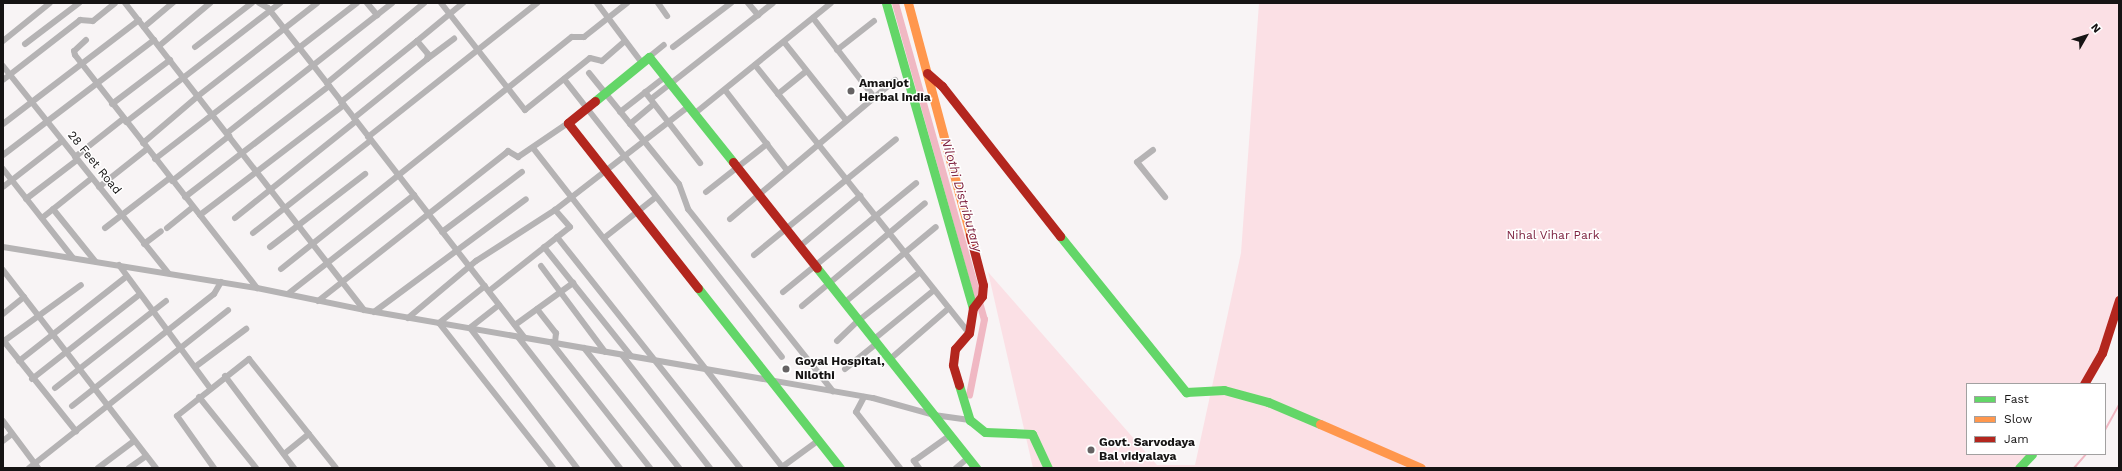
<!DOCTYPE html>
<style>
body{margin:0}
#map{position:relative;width:2122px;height:471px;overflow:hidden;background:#f8f4f5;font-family:"Work Sans",sans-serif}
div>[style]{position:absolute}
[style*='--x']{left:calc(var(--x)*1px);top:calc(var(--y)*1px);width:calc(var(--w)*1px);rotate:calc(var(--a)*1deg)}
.green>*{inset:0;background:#fbe0e5}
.stream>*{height:2px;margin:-1px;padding:0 1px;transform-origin:1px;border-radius:1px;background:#f0b8c3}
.canal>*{height:7px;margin:-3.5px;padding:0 3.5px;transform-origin:3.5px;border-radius:3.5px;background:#f0b8c3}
.street>*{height:6px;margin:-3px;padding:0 3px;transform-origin:3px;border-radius:3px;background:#b5b3b4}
.fast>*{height:9px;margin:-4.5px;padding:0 4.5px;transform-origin:4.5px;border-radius:4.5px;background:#63d668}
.slow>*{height:9px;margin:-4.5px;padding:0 4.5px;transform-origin:4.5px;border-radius:4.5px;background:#ff974d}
.jam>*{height:9px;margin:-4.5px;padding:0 4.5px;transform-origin:4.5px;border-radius:4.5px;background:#b3261e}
.dots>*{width:11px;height:11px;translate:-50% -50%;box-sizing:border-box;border:2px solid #fff;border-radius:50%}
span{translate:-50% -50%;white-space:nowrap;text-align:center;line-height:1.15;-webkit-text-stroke:3px #fff;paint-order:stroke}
.poi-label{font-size:12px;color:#161414;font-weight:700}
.left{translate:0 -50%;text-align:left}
.street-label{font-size:12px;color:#161414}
.park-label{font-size:12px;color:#7f2441}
.water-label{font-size:13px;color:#7f2340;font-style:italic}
.frame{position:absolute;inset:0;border:4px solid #161414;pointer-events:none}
.legend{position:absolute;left:1966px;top:383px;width:140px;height:72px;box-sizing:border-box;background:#fff;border:1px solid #a2a1a1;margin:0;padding:5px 7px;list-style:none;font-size:12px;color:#161414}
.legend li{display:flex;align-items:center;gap:8px;height:20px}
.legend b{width:20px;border:1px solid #a2a1a1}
.north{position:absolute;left:2066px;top:16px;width:40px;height:40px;-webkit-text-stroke:3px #fff;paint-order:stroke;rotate:51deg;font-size:11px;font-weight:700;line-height:16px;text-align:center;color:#161414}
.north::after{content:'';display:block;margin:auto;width:14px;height:18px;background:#161414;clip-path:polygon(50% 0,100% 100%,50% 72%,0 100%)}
</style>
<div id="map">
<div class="green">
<div style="clip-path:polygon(1259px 3px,2119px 3px,2119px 310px,2098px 371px,2089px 384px,1967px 384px,1967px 454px,2034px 454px,2021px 468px,1033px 468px,988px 272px,1157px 465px,1195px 465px,1241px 253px)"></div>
</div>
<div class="stream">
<div style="--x:2105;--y:430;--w:29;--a:-61"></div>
<div style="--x:2074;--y:468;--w:18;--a:-49"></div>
</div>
<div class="canal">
<div style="--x:895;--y:3;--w:328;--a:74.3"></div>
<div style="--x:984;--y:319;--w:77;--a:101.2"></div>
</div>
<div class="street">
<div style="--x:125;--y:3;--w:389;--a:52.1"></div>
<div style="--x:259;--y:3;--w:10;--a:29"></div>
<div style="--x:268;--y:8;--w:73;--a:51.7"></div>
<div style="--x:313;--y:65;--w:346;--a:52.2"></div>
<div style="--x:367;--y:3;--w:16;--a:50"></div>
<div style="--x:441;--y:3;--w:136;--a:51.9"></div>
<div style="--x:525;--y:110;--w:83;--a:-38.7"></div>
<div style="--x:590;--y:58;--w:12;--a:14"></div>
<div style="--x:602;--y:61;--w:30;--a:-41"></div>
<div style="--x:597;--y:3;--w:75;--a:53.1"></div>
<div style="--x:658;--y:3;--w:16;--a:55"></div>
<div style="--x:748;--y:3;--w:16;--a:50"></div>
<div style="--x:813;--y:18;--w:100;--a:52.3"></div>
<div style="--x:144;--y:27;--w:38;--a:-40"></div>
<div style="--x:86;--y:40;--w:16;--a:137"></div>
<div style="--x:74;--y:51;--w:4;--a:76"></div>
<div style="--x:75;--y:55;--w:296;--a:52"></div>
<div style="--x:3;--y:41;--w:60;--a:-39"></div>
<div style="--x:784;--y:42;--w:100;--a:51.5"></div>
<div style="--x:25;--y:44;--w:68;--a:-37.2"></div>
<div style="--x:159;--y:46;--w:67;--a:-40.1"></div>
<div style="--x:195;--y:47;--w:72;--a:-37.7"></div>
<div style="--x:673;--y:47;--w:73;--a:-37.2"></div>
<div style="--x:837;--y:50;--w:47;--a:-38.1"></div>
<div style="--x:649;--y:57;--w:19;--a:-39"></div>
<div style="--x:427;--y:59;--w:34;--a:-37"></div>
<div style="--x:755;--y:65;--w:343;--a:51.4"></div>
<div style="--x:3;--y:66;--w:265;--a:51.4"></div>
<div style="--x:589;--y:73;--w:143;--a:51"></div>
<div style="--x:679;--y:184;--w:27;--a:70"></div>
<div style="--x:688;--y:209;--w:233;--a:51.5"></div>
<div style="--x:564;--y:79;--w:353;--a:51.9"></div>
<div style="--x:3;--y:80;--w:98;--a:-37.9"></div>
<div style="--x:80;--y:20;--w:13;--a:4"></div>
<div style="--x:93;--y:21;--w:28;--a:-39"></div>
<div style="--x:327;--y:83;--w:126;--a:-39.5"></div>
<div style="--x:725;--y:90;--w:100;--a:52.3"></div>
<div style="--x:645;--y:92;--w:90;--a:52.2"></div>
<div style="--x:778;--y:94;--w:36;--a:-39"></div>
<div style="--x:651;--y:99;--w:155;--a:-38.2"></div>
<div style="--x:341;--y:102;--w:97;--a:-38.8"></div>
<div style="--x:112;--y:104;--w:73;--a:-37.2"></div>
<div style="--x:620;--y:112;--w:57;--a:-37.9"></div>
<div style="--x:694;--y:114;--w:176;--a:-39"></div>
<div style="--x:354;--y:118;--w:94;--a:-38.9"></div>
<div style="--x:427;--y:59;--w:5;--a:-79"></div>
<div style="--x:428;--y:54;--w:17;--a:-130"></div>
<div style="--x:417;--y:41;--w:60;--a:-39.6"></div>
<div style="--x:126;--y:122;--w:195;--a:-37.7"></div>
<div style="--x:3;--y:124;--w:171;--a:-37.4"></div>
<div style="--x:630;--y:124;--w:31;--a:-40"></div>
<div style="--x:227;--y:133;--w:210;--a:-38.2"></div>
<div style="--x:368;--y:137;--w:216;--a:-38.4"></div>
<div style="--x:143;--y:143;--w:72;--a:-40.5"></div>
<div style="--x:198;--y:96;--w:151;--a:-38"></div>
<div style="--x:533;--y:148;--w:406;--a:52"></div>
<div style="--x:1153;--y:150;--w:20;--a:143"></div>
<div style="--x:1137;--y:162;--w:45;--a:51.3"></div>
<div style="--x:3;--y:155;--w:190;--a:-37.3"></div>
<div style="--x:75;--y:157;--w:61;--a:-38.4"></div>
<div style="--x:155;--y:159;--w:255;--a:-37.7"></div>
<div style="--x:3;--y:169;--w:113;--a:51.8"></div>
<div style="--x:172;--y:181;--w:73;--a:-38.3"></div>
<div style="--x:3;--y:187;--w:75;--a:-37.9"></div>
<div style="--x:99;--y:187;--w:61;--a:-38.4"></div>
<div style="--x:706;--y:192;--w:78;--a:-38.2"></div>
<div style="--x:185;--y:197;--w:182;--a:-37.6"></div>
<div style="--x:26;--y:199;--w:64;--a:-37.4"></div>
<div style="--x:53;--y:209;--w:67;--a:51.1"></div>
<div style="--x:200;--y:215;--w:181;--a:-37.4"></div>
<div style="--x:42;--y:218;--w:64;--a:-38.7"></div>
<div style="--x:235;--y:218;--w:155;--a:-38.7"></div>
<div style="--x:730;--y:219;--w:216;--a:-40.1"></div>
<div style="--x:105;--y:228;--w:82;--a:-37.6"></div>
<div style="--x:167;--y:228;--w:33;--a:-39"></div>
<div style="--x:442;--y:232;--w:100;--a:-36.9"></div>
<div style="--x:253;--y:233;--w:150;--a:-38.2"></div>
<div style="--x:557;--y:237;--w:295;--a:51.6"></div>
<div style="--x:604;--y:238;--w:66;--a:-38.3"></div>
<div style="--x:144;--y:244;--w:21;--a:-37"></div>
<div style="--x:3;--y:247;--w:257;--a:9.2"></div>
<div style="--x:257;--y:288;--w:109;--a:11.6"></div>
<div style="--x:364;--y:310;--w:517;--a:9.81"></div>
<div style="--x:873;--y:398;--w:63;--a:15.6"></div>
<div style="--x:934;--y:415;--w:36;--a:8"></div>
<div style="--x:270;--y:247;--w:120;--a:-37.5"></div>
<div style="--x:544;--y:247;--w:139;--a:51.4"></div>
<div style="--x:799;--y:247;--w:80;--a:-39.9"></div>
<div style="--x:754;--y:255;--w:183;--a:-39.2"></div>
<div style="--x:119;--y:265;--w:153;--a:53.5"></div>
<div style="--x:541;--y:266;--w:107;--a:53.3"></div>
<div style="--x:281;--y:269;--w:372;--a:-38.6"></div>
<div style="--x:572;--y:37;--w:12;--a:0"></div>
<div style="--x:584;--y:37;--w:55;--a:-38.3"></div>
<div style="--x:3;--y:270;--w:250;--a:52.3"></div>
<div style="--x:489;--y:291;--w:103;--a:-38.3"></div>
<div style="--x:570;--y:227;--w:23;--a:-131"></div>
<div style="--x:783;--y:292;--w:172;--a:-39.3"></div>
<div style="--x:289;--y:293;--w:159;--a:-38.1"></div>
<div style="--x:318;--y:301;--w:239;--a:-38.2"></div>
<div style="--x:506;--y:153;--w:3;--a:-45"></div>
<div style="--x:508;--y:151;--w:12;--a:31"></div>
<div style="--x:518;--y:157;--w:60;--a:-34.2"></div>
<div style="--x:844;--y:303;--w:119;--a:-39.6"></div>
<div style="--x:499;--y:305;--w:37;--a:142"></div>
<div style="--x:470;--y:328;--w:176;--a:52.6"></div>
<div style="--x:802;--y:306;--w:160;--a:-39.9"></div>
<div style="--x:537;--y:309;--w:31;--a:52"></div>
<div style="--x:556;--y:333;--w:10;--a:96"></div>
<div style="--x:374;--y:312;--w:189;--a:-36.6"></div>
<div style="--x:3;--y:314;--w:27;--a:-39"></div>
<div style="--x:408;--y:318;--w:89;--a:-40"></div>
<div style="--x:476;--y:261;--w:94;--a:-32.8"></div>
<div style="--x:555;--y:210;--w:168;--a:-37.8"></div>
<div style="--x:439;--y:323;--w:184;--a:51.8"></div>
<div style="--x:439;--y:323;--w:59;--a:-38.8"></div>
<div style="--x:515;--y:325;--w:72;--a:-35.9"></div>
<div style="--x:518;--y:337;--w:166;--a:52.1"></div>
<div style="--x:3;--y:340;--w:117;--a:51.3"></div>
<div style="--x:873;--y:340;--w:79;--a:-39.3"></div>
<div style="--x:4;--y:341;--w:95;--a:-36"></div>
<div style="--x:837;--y:341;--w:29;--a:-44"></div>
<div style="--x:858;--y:321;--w:79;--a:-38.3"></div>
<div style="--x:551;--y:342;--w:160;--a:51.8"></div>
<div style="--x:584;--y:348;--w:153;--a:51.6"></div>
<div style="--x:622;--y:355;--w:143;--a:52.1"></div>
<div style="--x:889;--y:360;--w:79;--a:-40.9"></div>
<div style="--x:19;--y:361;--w:137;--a:-38.2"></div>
<div style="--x:195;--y:367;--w:64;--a:-36.7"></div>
<div style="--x:845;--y:369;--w:40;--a:-39"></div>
<div style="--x:225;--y:376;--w:115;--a:53.1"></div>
<div style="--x:32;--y:379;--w:137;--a:-38.2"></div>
<div style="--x:55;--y:388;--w:141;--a:-38.1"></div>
<div style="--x:199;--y:397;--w:91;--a:51.2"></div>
<div style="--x:864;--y:397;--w:17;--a:118"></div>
<div style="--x:856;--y:412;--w:71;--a:51.8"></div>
<div style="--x:72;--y:406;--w:181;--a:-38.3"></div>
<div style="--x:214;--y:294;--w:14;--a:-60"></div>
<div style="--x:3;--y:421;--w:59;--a:53.3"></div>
<div style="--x:3;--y:441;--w:11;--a:-38"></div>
<div style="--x:284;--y:454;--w:32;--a:-39"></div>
<div style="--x:782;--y:467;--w:46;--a:-36.1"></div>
<div style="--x:29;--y:468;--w:254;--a:-38.4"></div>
<div style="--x:98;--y:468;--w:45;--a:-36.9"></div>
<div style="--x:129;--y:468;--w:21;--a:-35"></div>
<div style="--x:214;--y:468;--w:64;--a:-125.4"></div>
<div style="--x:177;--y:416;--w:92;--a:-38.4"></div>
<div style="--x:249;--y:359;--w:139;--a:51.4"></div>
<div style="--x:919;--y:468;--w:9;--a:-126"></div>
<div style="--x:914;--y:461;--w:43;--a:-35.5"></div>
<div style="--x:956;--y:468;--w:16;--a:-40"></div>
</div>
<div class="fast">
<div style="--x:886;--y:3;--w:317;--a:74.1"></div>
<div style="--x:595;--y:101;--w:70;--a:-39.2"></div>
<div style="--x:649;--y:57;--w:134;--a:51.3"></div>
<div style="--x:1060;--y:236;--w:201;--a:51.1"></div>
<div style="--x:1186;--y:392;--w:38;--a:-3"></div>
<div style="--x:1224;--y:390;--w:46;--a:15.3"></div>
<div style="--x:1268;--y:402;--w:56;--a:22.9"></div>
<div style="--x:817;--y:268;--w:256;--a:51.5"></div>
<div style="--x:698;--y:288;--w:229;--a:51.7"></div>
<div style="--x:959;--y:385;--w:37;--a:73"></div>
<div style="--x:970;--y:420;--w:19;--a:39"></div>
<div style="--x:985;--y:432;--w:47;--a:2.4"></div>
<div style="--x:1032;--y:434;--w:38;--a:65"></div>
<div style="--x:2019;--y:468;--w:19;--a:-47"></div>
</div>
<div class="slow">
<div style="--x:908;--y:3;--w:240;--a:75"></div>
<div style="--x:1320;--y:424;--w:110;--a:23.5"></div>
</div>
<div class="jam">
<div style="--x:927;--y:73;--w:20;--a:41"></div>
<div style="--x:942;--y:86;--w:191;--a:51.8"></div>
<div style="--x:595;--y:101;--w:35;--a:141"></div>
<div style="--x:568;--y:123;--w:210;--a:51.8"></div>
<div style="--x:733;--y:162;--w:135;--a:51.6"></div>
<div style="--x:2084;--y:384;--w:36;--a:-60"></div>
<div style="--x:2102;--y:353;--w:56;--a:-72.2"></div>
<div style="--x:959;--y:385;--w:21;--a:-107"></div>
<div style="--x:953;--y:365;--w:16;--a:-83"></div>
<div style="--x:955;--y:349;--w:21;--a:-49"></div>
<div style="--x:969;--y:333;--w:25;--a:-81"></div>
<div style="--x:973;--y:308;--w:15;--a:-53"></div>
<div style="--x:982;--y:296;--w:11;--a:-85"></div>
<div style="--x:983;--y:285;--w:52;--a:-104.6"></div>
</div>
<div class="dots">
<div style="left:851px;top:91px;background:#656263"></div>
<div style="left:786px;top:369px;background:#656263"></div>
<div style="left:1091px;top:450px;background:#656263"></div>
</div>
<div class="poi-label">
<span class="left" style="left:859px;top:91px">Amanjot<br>Herbal India</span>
<span class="left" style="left:795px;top:369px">Goyal Hospital,<br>Nilothi</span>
<span class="left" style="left:1099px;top:450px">Govt. Sarvodaya<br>Bal vidyalaya</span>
</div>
<div class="street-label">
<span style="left:94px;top:163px;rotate:51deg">28 Feet Road</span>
</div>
<div class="park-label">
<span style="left:1553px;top:236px">Nihal Vihar Park</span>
</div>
<div class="water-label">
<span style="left:961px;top:195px;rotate:74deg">Nilothi Distributary</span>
</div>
<div class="frame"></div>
<ul class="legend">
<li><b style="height:5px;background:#63d668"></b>Fast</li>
<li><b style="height:5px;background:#ff974d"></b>Slow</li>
<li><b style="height:5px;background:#b3261e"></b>Jam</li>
</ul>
<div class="north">N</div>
</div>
